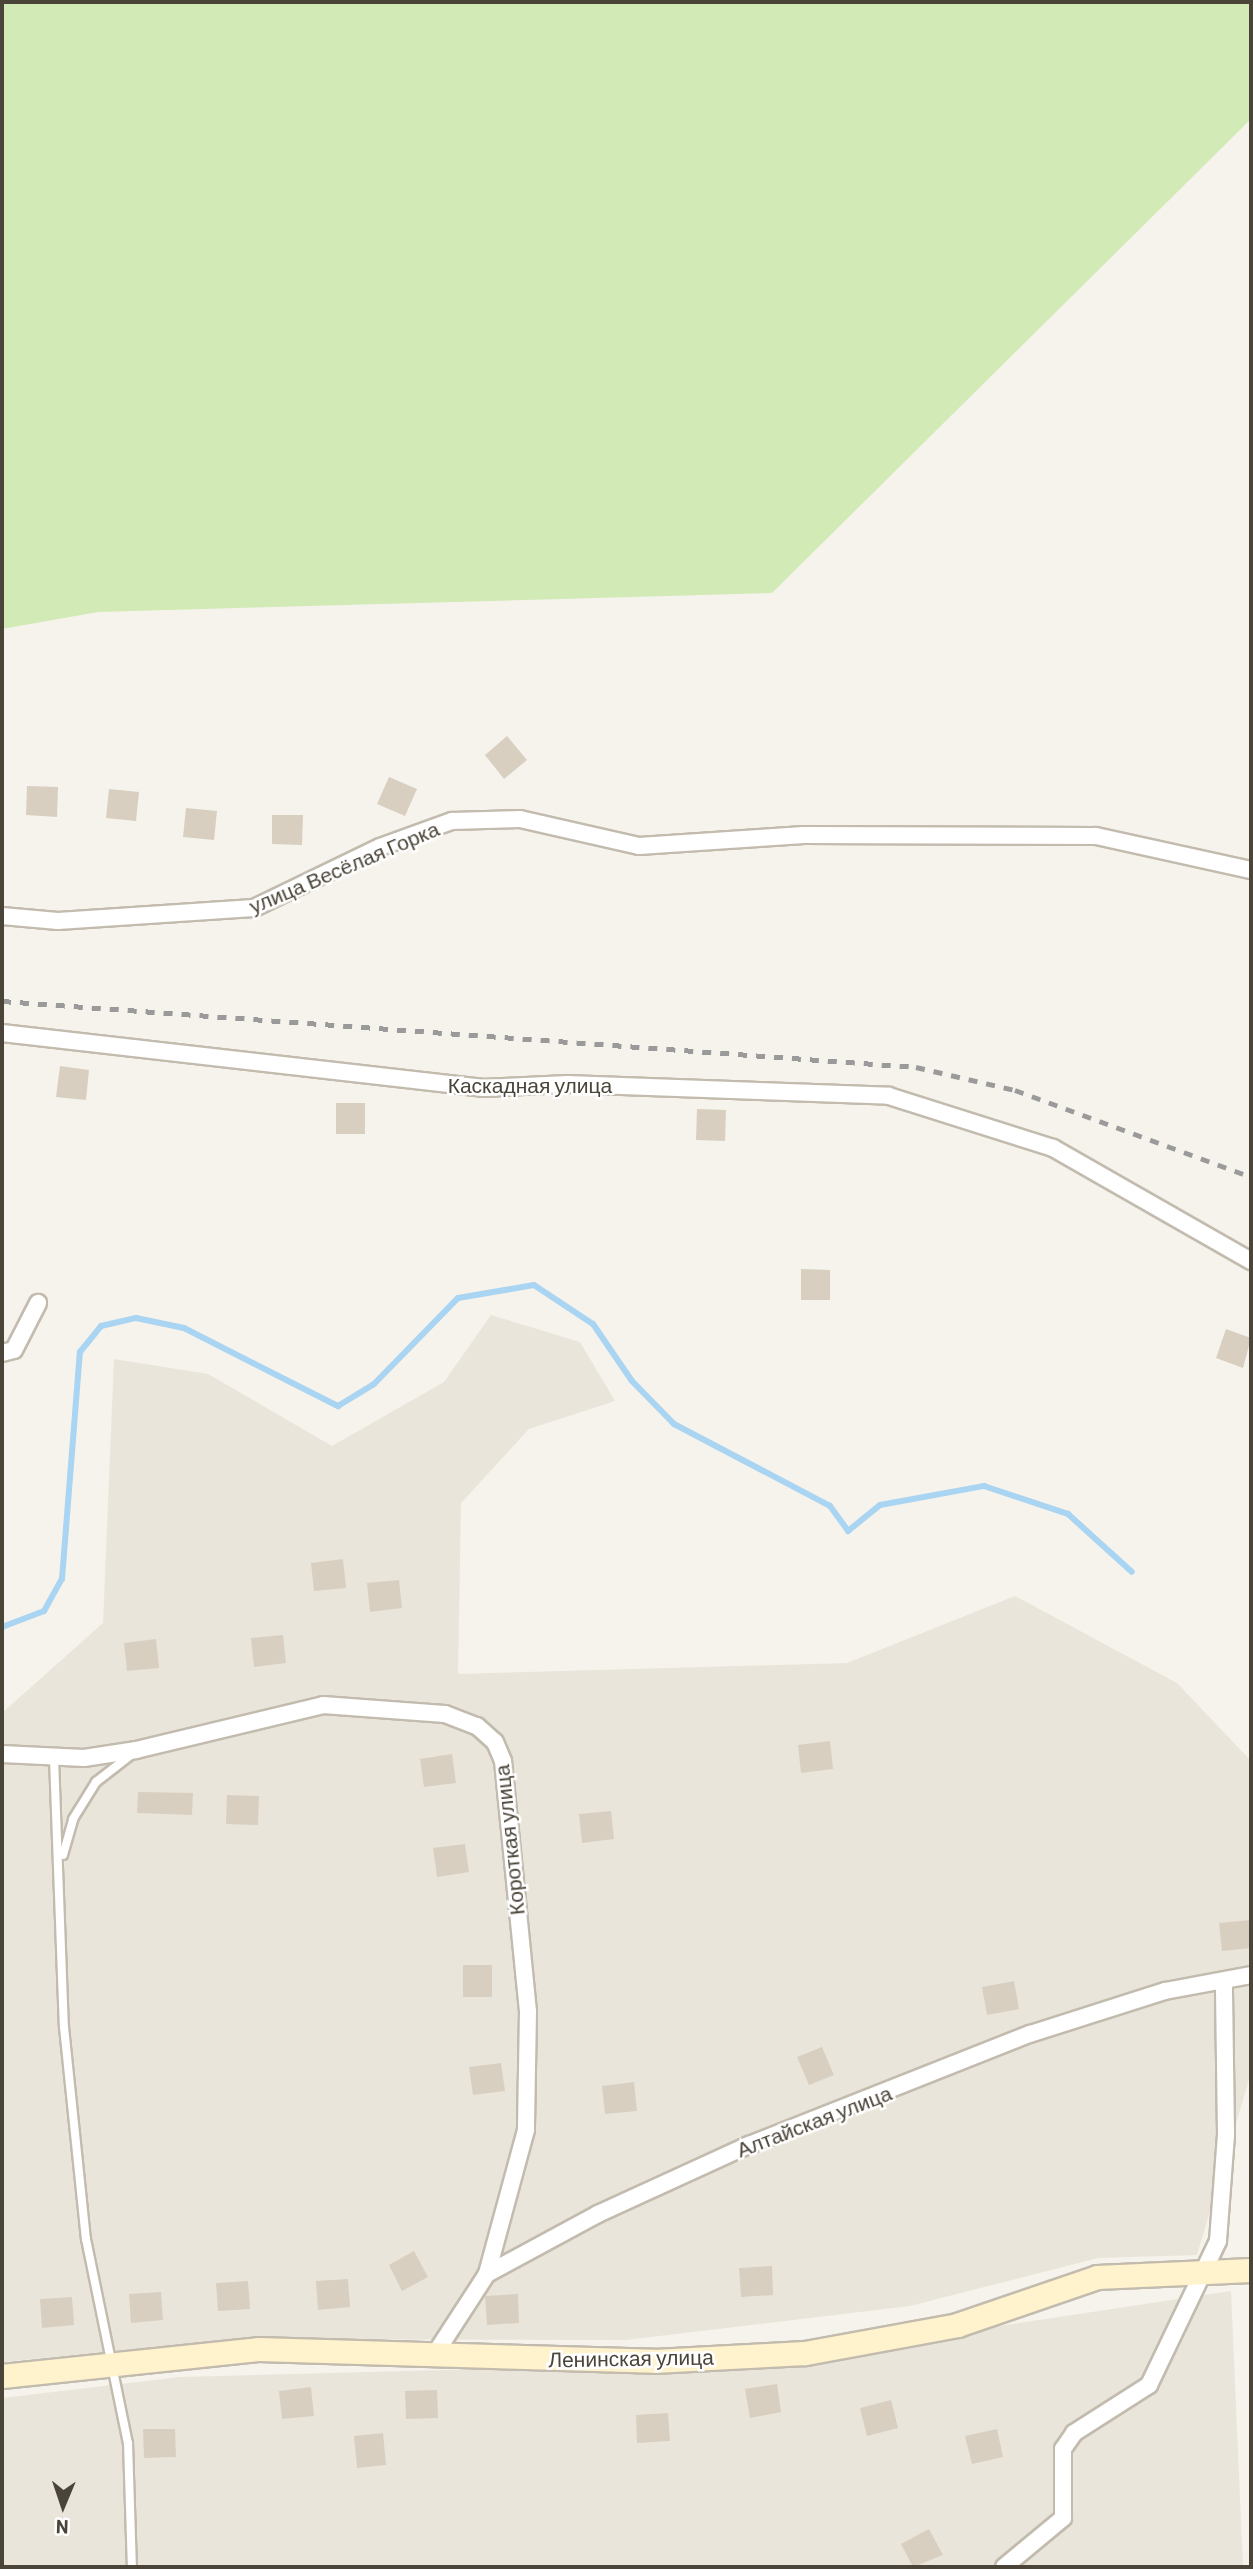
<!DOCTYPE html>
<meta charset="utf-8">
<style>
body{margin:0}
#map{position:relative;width:1253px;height:2569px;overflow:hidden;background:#f6f3ec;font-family:Barlow,sans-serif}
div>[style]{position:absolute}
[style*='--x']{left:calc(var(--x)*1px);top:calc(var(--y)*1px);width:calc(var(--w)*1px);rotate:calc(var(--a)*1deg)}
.residential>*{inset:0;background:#eae5da}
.green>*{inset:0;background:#d2eab5}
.stream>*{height:6px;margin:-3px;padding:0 3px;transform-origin:3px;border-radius:3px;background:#a9d4f2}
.building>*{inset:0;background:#d8cfc1}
.roads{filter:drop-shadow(2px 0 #c2bbae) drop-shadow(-2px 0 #c2bbae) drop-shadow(0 2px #c2bbae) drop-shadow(0 -2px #c2bbae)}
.lane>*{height:8px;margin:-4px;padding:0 4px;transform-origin:4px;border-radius:4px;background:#fff}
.street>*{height:16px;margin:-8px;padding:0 8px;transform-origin:8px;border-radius:8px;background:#fff}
.secondary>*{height:23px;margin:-11.5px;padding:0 11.5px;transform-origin:11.5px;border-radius:11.5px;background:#fff3cd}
.rail>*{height:5px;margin-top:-2.5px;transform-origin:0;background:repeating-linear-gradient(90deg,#9a9a9a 0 9px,transparent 0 18px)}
span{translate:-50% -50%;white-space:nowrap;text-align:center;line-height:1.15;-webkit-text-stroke:5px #fff;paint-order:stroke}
.street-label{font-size:21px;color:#4b4439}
.frame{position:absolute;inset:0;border:4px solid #4b4439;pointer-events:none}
.north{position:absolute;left:28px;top:2471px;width:70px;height:70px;-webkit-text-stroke:5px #fff;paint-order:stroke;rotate:182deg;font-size:19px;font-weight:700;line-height:28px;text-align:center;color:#4b4439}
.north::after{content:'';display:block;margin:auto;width:24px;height:32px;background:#4b4439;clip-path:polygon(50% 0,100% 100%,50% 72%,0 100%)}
</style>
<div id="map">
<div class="residential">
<div style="clip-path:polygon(491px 1315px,580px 1342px,615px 1401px,529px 1429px,461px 1503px,458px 1674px,847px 1663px,1015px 1596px,1177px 1683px,1251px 1761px,1251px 2073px,1197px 2255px,1098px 2258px,910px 2306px,626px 2340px,236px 2339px,2px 2362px,2px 1713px,103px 1623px,114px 1359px,208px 1374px,332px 1446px,444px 1382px)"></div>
<div style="clip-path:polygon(1231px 2291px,1243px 2567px,2px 2567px,2px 2398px,180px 2377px,556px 2367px,966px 2331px)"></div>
</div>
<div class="green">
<div style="clip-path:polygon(2px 2px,1251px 2px,1251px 119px,772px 593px,98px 612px,2px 629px)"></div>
</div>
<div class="stream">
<div style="--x:2;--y:1627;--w:45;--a:-20.9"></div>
<div style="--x:44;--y:1611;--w:37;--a:-61"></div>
<div style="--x:62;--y:1579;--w:228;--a:-85.5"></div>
<div style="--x:80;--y:1352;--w:33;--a:-51"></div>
<div style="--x:101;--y:1326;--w:36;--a:-13"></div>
<div style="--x:136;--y:1318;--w:49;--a:11.8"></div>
<div style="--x:184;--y:1328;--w:173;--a:26.9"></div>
<div style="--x:338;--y:1406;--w:42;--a:-31.4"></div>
<div style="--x:374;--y:1384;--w:120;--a:-45.7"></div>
<div style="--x:458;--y:1298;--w:77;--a:-9.7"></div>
<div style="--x:534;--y:1285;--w:71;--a:33.5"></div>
<div style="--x:593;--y:1324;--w:69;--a:55.6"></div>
<div style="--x:632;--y:1381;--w:60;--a:45.7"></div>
<div style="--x:674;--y:1424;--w:176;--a:27.7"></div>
<div style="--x:830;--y:1506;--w:31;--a:54"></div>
<div style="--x:848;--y:1531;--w:41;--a:-39.1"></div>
<div style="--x:880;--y:1505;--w:106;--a:-10.4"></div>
<div style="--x:984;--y:1486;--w:89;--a:18.4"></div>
<div style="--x:1068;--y:1514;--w:86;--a:42.2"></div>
</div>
<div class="building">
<div style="clip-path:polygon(507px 736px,527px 760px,504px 779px,485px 755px)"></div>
<div style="clip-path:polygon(389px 777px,417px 789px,405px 816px,377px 804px)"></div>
<div style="clip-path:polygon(27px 786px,58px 787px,57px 817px,26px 815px)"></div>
<div style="clip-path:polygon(109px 789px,139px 792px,136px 821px,106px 818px)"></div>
<div style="clip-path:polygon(186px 808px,217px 811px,214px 840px,183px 837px)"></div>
<div style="clip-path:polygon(272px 815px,303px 815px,302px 845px,272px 844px)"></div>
<div style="clip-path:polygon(60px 1066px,89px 1070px,86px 1100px,56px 1097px)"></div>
<div style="clip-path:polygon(336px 1103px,365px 1103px,365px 1134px,336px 1134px)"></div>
<div style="clip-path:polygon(697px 1109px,726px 1110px,725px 1141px,696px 1140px)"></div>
<div style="clip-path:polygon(801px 1269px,830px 1270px,830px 1300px,801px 1300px)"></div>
<div style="clip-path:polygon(1226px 1329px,1251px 1338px,1243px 1368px,1216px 1358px)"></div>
<div style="clip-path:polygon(343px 1559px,346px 1588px,314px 1591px,311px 1563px)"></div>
<div style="clip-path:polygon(399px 1580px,402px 1608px,370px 1612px,367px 1583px)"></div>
<div style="clip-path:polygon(283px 1635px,286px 1663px,254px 1667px,251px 1638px)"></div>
<div style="clip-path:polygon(156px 1639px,159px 1668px,127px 1671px,124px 1643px)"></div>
<div style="clip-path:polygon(830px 1741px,833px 1769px,801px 1773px,798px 1745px)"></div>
<div style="clip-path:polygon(452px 1754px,456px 1783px,424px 1787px,420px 1759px)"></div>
<div style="clip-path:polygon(138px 1792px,193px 1793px,192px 1815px,137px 1813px)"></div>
<div style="clip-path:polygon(227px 1795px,259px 1796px,258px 1825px,226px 1824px)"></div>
<div style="clip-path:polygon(611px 1811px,614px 1839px,582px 1843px,579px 1814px)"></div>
<div style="clip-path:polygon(465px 1844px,469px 1872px,437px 1877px,433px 1848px)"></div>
<div style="clip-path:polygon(1251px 1920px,1251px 1948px,1222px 1951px,1219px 1923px)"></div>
<div style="clip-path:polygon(463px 1965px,492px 1965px,492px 1997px,463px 1997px)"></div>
<div style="clip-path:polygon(1014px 1981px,1019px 2009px,987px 2015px,982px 1987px)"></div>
<div style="clip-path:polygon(822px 2047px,834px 2075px,809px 2085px,797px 2057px)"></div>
<div style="clip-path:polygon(501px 2063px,505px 2091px,473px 2095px,469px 2067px)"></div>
<div style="clip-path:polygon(634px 2082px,637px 2111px,605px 2114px,602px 2086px)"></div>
<div style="clip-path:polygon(414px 2251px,428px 2277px,402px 2291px,389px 2265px)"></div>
<div style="clip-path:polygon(772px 2266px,773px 2295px,741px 2297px,739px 2268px)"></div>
<div style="clip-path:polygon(348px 2279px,350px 2307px,318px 2310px,316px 2281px)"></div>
<div style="clip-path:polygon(248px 2281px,250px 2309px,218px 2311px,216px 2283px)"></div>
<div style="clip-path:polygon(161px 2292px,163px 2320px,131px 2323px,129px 2294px)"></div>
<div style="clip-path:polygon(518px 2294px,519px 2323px,487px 2325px,485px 2296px)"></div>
<div style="clip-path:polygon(72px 2297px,74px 2325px,42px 2328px,40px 2299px)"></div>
<div style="clip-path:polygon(777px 2384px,781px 2412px,750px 2418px,745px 2389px)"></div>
<div style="clip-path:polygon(311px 2387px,314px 2416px,282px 2419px,279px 2391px)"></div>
<div style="clip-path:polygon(437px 2390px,438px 2418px,406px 2419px,405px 2391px)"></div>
<div style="clip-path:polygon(891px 2400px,898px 2428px,867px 2436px,860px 2408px)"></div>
<div style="clip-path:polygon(668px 2413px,670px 2441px,637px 2443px,636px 2415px)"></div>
<div style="clip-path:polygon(143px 2429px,175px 2429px,176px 2457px,144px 2458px)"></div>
<div style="clip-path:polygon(997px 2429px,1003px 2457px,972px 2464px,965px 2436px)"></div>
<div style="clip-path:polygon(383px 2433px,386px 2465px,357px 2468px,354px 2436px)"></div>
<div style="clip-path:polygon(929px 2529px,943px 2555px,913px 2567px,901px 2544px)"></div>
</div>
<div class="roads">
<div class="lane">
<div style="--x:54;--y:1758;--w:269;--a:87.9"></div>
<div style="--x:64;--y:2027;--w:213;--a:84.1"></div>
<div style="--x:86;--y:2239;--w:208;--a:78.4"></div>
<div style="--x:128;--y:2443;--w:124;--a:88.2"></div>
<div style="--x:63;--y:1855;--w:37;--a:-74"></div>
<div style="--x:73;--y:1819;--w:44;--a:-58.1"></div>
<div style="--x:96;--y:1782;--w:46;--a:-37.9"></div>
</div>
<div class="street">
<div style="--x:2;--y:916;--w:56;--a:5.1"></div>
<div style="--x:58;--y:921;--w:196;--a:-3.8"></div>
<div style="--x:254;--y:908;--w:140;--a:-25.8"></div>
<div style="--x:380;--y:847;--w:77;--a:-19.9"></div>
<div style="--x:452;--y:821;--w:68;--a:-1.7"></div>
<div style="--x:520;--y:819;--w:122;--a:12.8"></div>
<div style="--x:639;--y:846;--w:165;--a:-3.8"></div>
<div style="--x:804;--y:835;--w:292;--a:0.2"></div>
<div style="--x:1096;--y:836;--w:159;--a:12.4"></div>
<div style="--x:2;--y:1033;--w:483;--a:6.5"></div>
<div style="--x:482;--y:1088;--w:86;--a:-2.7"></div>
<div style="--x:568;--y:1084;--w:321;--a:2.1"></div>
<div style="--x:889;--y:1096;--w:172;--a:17.6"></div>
<div style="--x:1053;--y:1148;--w:228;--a:29.7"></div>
<div style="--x:2;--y:1353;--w:12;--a:-14"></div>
<div style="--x:14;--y:1350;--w:53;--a:-62.9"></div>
<div style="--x:2;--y:1754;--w:82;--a:2.8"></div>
<div style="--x:84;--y:1758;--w:53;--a:-8.7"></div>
<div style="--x:136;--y:1750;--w:192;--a:-13.5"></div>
<div style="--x:323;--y:1705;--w:122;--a:4.2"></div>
<div style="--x:445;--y:1714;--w:34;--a:21"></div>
<div style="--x:477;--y:1726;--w:24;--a:42"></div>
<div style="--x:495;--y:1742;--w:21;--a:67"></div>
<div style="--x:503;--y:1761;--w:251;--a:84.3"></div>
<div style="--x:528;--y:2011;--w:119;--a:91"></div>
<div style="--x:526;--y:2130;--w:149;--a:105.2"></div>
<div style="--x:433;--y:2357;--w:99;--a:-57"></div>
<div style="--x:487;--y:2274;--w:126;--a:-28.4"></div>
<div style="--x:598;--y:2214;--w:166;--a:-24.6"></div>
<div style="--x:749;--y:2145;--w:302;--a:-21.6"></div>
<div style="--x:1030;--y:2034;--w:142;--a:-17.7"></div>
<div style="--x:1165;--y:1991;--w:87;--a:-10.5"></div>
<div style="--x:1004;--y:2567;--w:77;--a:-39.7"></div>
<div style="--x:1063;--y:2518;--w:69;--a:-90"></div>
<div style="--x:1063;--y:2449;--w:19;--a:-55"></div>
<div style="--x:1074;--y:2433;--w:89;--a:-32.6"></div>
<div style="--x:1149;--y:2385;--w:160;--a:-64.4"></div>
<div style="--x:1218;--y:2241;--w:107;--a:-85.7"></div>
<div style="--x:1226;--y:2134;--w:152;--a:-90.8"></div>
</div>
<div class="secondary">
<div style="--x:2;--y:2376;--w:257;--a:-6"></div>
<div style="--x:258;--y:2349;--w:396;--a:1.7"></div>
<div style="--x:654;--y:2361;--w:151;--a:-3"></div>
<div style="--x:805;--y:2353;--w:155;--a:-10.4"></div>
<div style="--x:957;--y:2325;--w:148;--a:-18.9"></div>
<div style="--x:1097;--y:2277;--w:154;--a:-2.6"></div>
</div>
</div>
<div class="rail">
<div style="--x:2;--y:1001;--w:916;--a:4.13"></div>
<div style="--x:916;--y:1067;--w:102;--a:13.1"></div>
<div style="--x:1015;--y:1090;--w:252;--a:20.2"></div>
</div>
<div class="street-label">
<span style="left:344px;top:867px;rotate:-23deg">улица Весёлая Горка</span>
<span style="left:530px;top:1085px">Каскадная улица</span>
<span style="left:509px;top:1840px;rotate:-96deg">Короткая улица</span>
<span style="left:814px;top:2121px;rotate:-21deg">Алтайская улица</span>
<span style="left:631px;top:2358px;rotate:-1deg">Ленинская улица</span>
</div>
<div class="frame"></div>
<div class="north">N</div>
</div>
